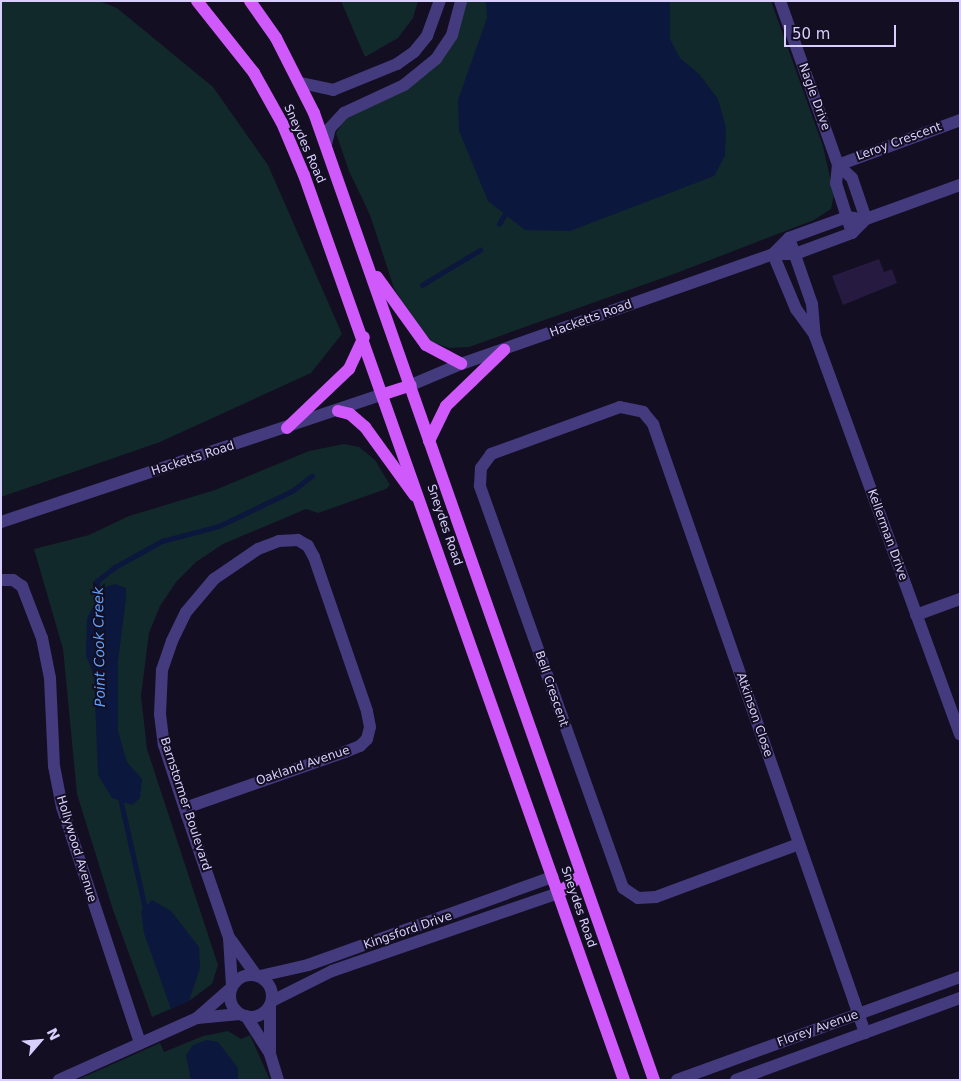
<!DOCTYPE html>
<style>
body{margin:0}
#map{position:relative;width:961px;height:1081px;overflow:hidden;background:#130e21;font-family:"DejaVu Sans",sans-serif}
div>[style]{position:absolute}
[style*='--x']{left:calc(var(--x)*1px);top:calc(var(--y)*1px);width:calc(var(--w)*1px);rotate:calc(var(--a)*1deg)}
.green>*{inset:0;background:#11292a}
.water>*{inset:0;background:#0b173d}
.stream>*{height:4.5px;margin:-2.25px;padding:0 2.25px;transform-origin:2.25px;border-radius:2.25px;background:#0b173d}
.building>*{inset:0;background:#261a41}
.minor>*{height:12px;margin:-6px;padding:0 6px;transform-origin:6px;border-radius:6px;background:#443a7e}
.minor>.ring{margin:-6px;padding:0;box-sizing:content-box;background:none;border:12px solid #443a7e;border-radius:50%}
.major>*{height:12px;margin:-6px;padding:0 6px;transform-origin:6px;border-radius:6px;background:#cf59fa}
span{translate:-50% -50%;white-space:nowrap;text-align:center;line-height:1.15;-webkit-text-stroke:4px #130e21;paint-order:stroke}
.street-label{font-size:12px;color:#d9cffe}
.water-label{font-size:14px;color:#60a2fb;font-style:italic}
.frame{position:absolute;inset:0;border:2px solid #d9cffe;pointer-events:none}
.north{position:absolute;left:15px;top:1016px;width:50px;height:50px;-webkit-text-stroke:4px #130e21;paint-order:stroke;rotate:63deg;font-size:14px;font-weight:700;line-height:20px;text-align:center;color:#d9cffe}
.north::after{content:'';display:block;margin:auto;width:18px;height:22px;background:#d9cffe;clip-path:polygon(50% 0,100% 100%,50% 72%,0 100%)}
.scale{position:absolute;left:784px;top:25px;width:112px;height:22px;box-sizing:border-box;border:2px solid #d9cffe;border-top:0;padding-left:6px;font-size:15px;line-height:18px;white-space:nowrap;color:#d9cffe;-webkit-text-stroke:4px #130e21;paint-order:stroke}
</style>
<div id="map">
<div class="green">
<div style="clip-path:polygon(1px 1px,99px 1px,117px 8px,213px 87px,268px 165px,342px 334px,311px 373px,160px 442px,1px 497px)"></div>
<div style="clip-path:polygon(341px 1px,418px 1px,413px 18px,398px 38px,365px 57px)"></div>
<div style="clip-path:polygon(465px 1px,771px 1px,823px 146px,834px 195px,831px 209px,814px 220px,674px 274px,469px 347px,449px 348px,432px 342px,408px 313px,394px 288px,370px 215px,349px 171px,336px 133px,345px 118px,421px 79px)"></div>
<div style="clip-path:polygon(344px 444px,359px 447px,375px 460px,390px 485px,386px 489px,318px 513px,306px 509px,223px 544px,196px 562px,176px 582px,160px 606px,149px 633px,141px 696px,147px 749px,218px 965px,212px 984px,189px 1001px,152px 1017px,113px 910px,77px 794px,63px 649px,34px 549px,89px 535px,129px 516px,215px 490px,309px 451px)"></div>
<div style="clip-path:polygon(228px 1031px,241px 1039px,250px 1035px,270px 1080px,77px 1080px,160px 1043px,164px 1052px,203px 1036px)"></div>
</div>
<div class="water">
<div style="clip-path:polygon(486px 1px,670px 1px,670px 39px,680px 58px,699px 74px,718px 99px,726px 128px,725px 156px,714px 176px,570px 231px,525px 230px,488px 201px,459px 131px,458px 100px,487px 18px)"></div>
<div style="clip-path:polygon(115px 584px,126px 588px,126px 599px,118px 661px,118px 731px,127px 762px,142px 779px,140px 798px,132px 805px,112px 798px,98px 775px,94px 675px,86px 656px,87px 618px,103px 588px)"></div>
<div style="clip-path:polygon(152px 900px,171px 911px,199px 947px,200px 968px,189px 1001px,171px 1009px,144px 933px,141px 911px)"></div>
<div style="clip-path:polygon(207px 1040px,218px 1042px,238px 1068px,238px 1080px,191px 1080px,186px 1055px,193px 1045px)"></div>
</div>
<div class="stream">
<div style="--x:499;--y:224;--w:12;--a:-59"></div>
<div style="--x:422;--y:285;--w:68;--a:-31.1"></div>
<div style="--x:97;--y:606;--w:25;--a:-90"></div>
<div style="--x:97;--y:581;--w:23;--a:-38"></div>
<div style="--x:115;--y:567;--w:54;--a:-29"></div>
<div style="--x:162;--y:541;--w:59;--a:-14.7"></div>
<div style="--x:219;--y:526;--w:81;--a:-25.6"></div>
<div style="--x:292;--y:491;--w:25;--a:-37"></div>
<div style="--x:120;--y:796;--w:118;--a:77.3"></div>
</div>
<div class="building">
<div style="clip-path:polygon(879px 259px,884px 272px,892px 269px,897px 283px,843px 305px,832px 276px)"></div>
</div>
<div class="minor">
<div style="--x:780;--y:1;--w:174;--a:70.5"></div>
<div style="--x:838;--y:165;--w:18;--a:96"></div>
<div style="--x:836;--y:183;--w:52;--a:72.3"></div>
<div style="--x:301;--y:83;--w:33;--a:12"></div>
<div style="--x:333;--y:90;--w:69;--a:-22.1"></div>
<div style="--x:397;--y:64;--w:21;--a:-35"></div>
<div style="--x:414;--y:52;--w:21;--a:-51"></div>
<div style="--x:427;--y:36;--w:37;--a:-70"></div>
<div style="--x:326;--y:144;--w:16;--a:-76"></div>
<div style="--x:330;--y:128;--w:21;--a:-47"></div>
<div style="--x:344;--y:113;--w:66;--a:-25"></div>
<div style="--x:404;--y:85;--w:41;--a:-39.1"></div>
<div style="--x:436;--y:59;--w:29;--a:-56"></div>
<div style="--x:452;--y:35;--w:35;--a:-75"></div>
<div style="--x:838;--y:165;--w:130;--a:-20.2"></div>
<div style="--x:838;--y:165;--w:19;--a:43"></div>
<div style="--x:852;--y:178;--w:43;--a:71.1"></div>
<div style="--x:789;--y:238;--w:70;--a:70.8"></div>
<div style="--x:812;--y:304;--w:32;--a:85"></div>
<div style="--x:815;--y:336;--w:424;--a:70"></div>
<div style="--x:773;--y:254;--w:23;--a:-45"></div>
<div style="--x:789;--y:238;--w:62;--a:-19.9"></div>
<div style="--x:847;--y:217;--w:8;--a:7"></div>
<div style="--x:773;--y:254;--w:60;--a:67.3"></div>
<div style="--x:796;--y:309;--w:31;--a:54"></div>
<div style="--x:411;--y:385;--w:54;--a:-22.8"></div>
<div style="--x:461;--y:364;--w:331;--a:-19.4"></div>
<div style="--x:773;--y:254;--w:22;--a:0"></div>
<div style="--x:795;--y:254;--w:61;--a:-20.2"></div>
<div style="--x:852;--y:233;--w:20;--a:-45"></div>
<div style="--x:866;--y:219;--w:100;--a:-19.9"></div>
<div style="--x:1;--y:522;--w:404;--a:-18.5"></div>
<div style="--x:1;--y:580;--w:12;--a:0"></div>
<div style="--x:13;--y:580;--w:11;--a:34"></div>
<div style="--x:22;--y:586;--w:56;--a:69"></div>
<div style="--x:42;--y:638;--w:41;--a:78.7"></div>
<div style="--x:50;--y:678;--w:88;--a:87.4"></div>
<div style="--x:54;--y:766;--w:42;--a:79"></div>
<div style="--x:62;--y:807;--w:249;--a:71.7"></div>
<div style="--x:916;--y:615;--w:47;--a:-20"></div>
<div style="--x:185;--y:808;--w:170;--a:-19.3"></div>
<div style="--x:345;--y:752;--w:16;--a:-22"></div>
<div style="--x:360;--y:746;--w:10;--a:-45"></div>
<div style="--x:367;--y:739;--w:12;--a:-76"></div>
<div style="--x:370;--y:727;--w:16;--a:-101"></div>
<div style="--x:367;--y:711;--w:163;--a:-109"></div>
<div style="--x:314;--y:557;--w:13;--a:-119"></div>
<div style="--x:308;--y:546;--w:12;--a:-149"></div>
<div style="--x:298;--y:540;--w:19;--a:177"></div>
<div style="--x:279;--y:541;--w:22;--a:159"></div>
<div style="--x:258;--y:549;--w:53;--a:145.7"></div>
<div style="--x:214;--y:579;--w:43;--a:130.3"></div>
<div style="--x:186;--y:612;--w:32;--a:116"></div>
<div style="--x:172;--y:641;--w:31;--a:109"></div>
<div style="--x:162;--y:670;--w:44;--a:92.6"></div>
<div style="--x:160;--y:714;--w:31;--a:83"></div>
<div style="--x:164;--y:745;--w:74;--a:71.8"></div>
<div style="--x:187;--y:815;--w:130;--a:71.1"></div>
<div style="--x:229;--y:938;--w:48;--a:86.4"></div>
<div style="--x:799;--y:844;--w:153;--a:159.7"></div>
<div style="--x:656;--y:897;--w:18;--a:177"></div>
<div style="--x:638;--y:898;--w:18;--a:-146"></div>
<div style="--x:623;--y:888;--w:427;--a:-109.6"></div>
<div style="--x:480;--y:486;--w:18;--a:-87"></div>
<div style="--x:481;--y:468;--w:17;--a:-54"></div>
<div style="--x:491;--y:454;--w:137;--a:-20"></div>
<div style="--x:620;--y:407;--w:24;--a:12"></div>
<div style="--x:643;--y:412;--w:16;--a:50"></div>
<div style="--x:653;--y:424;--w:611;--a:70.79"></div>
<div style="--x:854;--y:1001;--w:34;--a:71"></div>
<div style="--x:231;--y:940;--w:43;--a:54.5"></div>
<div class="ring" style="left:230px;top:975px;width:30px;height:30px"></div>
<div style="--x:260;--y:976;--w:49;--a:-12.9"></div>
<div style="--x:308;--y:965;--w:260;--a:-19.8"></div>
<div style="--x:272;--y:1001;--w:67;--a:-26.6"></div>
<div style="--x:332;--y:971;--w:240;--a:-19"></div>
<div style="--x:270;--y:1005;--w:49;--a:90"></div>
<div style="--x:270;--y:1054;--w:27;--a:73"></div>
<div style="--x:246;--y:1016;--w:43;--a:57.4"></div>
<div style="--x:197;--y:1018;--w:43;--a:-5.3"></div>
<div style="--x:59;--y:1080;--w:151;--a:-24.2"></div>
<div style="--x:197;--y:1018;--w:45;--a:-41.4"></div>
<div style="--x:677;--y:1080;--w:301;--a:-20"></div>
<div style="--x:736;--y:1080;--w:239;--a:-20.1"></div>
</div>
<div class="major">
<div style="--x:197;--y:1;--w:92;--a:51.6"></div>
<div style="--x:254;--y:73;--w:57;--a:60.8"></div>
<div style="--x:282;--y:123;--w:56;--a:67.1"></div>
<div style="--x:304;--y:175;--w:960;--a:70.53"></div>
<div style="--x:250;--y:1;--w:45;--a:54.9"></div>
<div style="--x:276;--y:38;--w:84;--a:63.1"></div>
<div style="--x:314;--y:113;--w:1025;--a:70.63"></div>
<div style="--x:377;--y:277;--w:84;--a:54.2"></div>
<div style="--x:426;--y:345;--w:40;--a:28"></div>
<div style="--x:384;--y:394;--w:28;--a:-18"></div>
<div style="--x:338;--y:411;--w:12;--a:14"></div>
<div style="--x:350;--y:414;--w:20;--a:41"></div>
<div style="--x:365;--y:427;--w:85;--a:54.1"></div>
<div style="--x:287;--y:428;--w:86;--a:-43.6"></div>
<div style="--x:349;--y:369;--w:35;--a:-65"></div>
<div style="--x:429;--y:441;--w:39;--a:-64"></div>
<div style="--x:446;--y:406;--w:81;--a:-44"></div>
<div style="--x:559;--y:893;--w:28;--a:-39"></div>
</div>
<div class="street-label">
<span style="left:814px;top:97px;rotate:70deg">Nagle Drive</span>
<span style="left:899px;top:142px;rotate:-20deg">Leroy Crescent</span>
<span style="left:304px;top:144px;rotate:66deg">Sneydes Road</span>
<span style="left:591px;top:319px;rotate:-20deg">Hacketts Road</span>
<span style="left:193px;top:459px;rotate:-18deg">Hacketts Road</span>
<span style="left:444px;top:525px;rotate:71deg">Sneydes Road</span>
<span style="left:887px;top:535px;rotate:70deg">Kellerman Drive</span>
<span style="left:551px;top:689px;rotate:71deg">Bell Crescent</span>
<span style="left:754px;top:715px;rotate:71deg">Atkinson Close</span>
<span style="left:303px;top:766px;rotate:-19deg">Oakland Avenue</span>
<span style="left:185px;top:804px;rotate:72deg">Barnstormer Boulevard</span>
<span style="left:76px;top:849px;rotate:73deg">Hollywood Avenue</span>
<span style="left:578px;top:907px;rotate:71deg">Sneydes Road</span>
<span style="left:408px;top:931px;rotate:-19deg">Kingsford Drive</span>
<span style="left:818px;top:1029px;rotate:-20deg">Florey Avenue</span>
</div>
<div class="water-label">
<span style="left:99px;top:647px;rotate:-91deg">Point Cook Creek</span>
</div>
<div class="frame"></div>
<div class="north">N</div>
<div class="scale">50 m</div>
</div>
